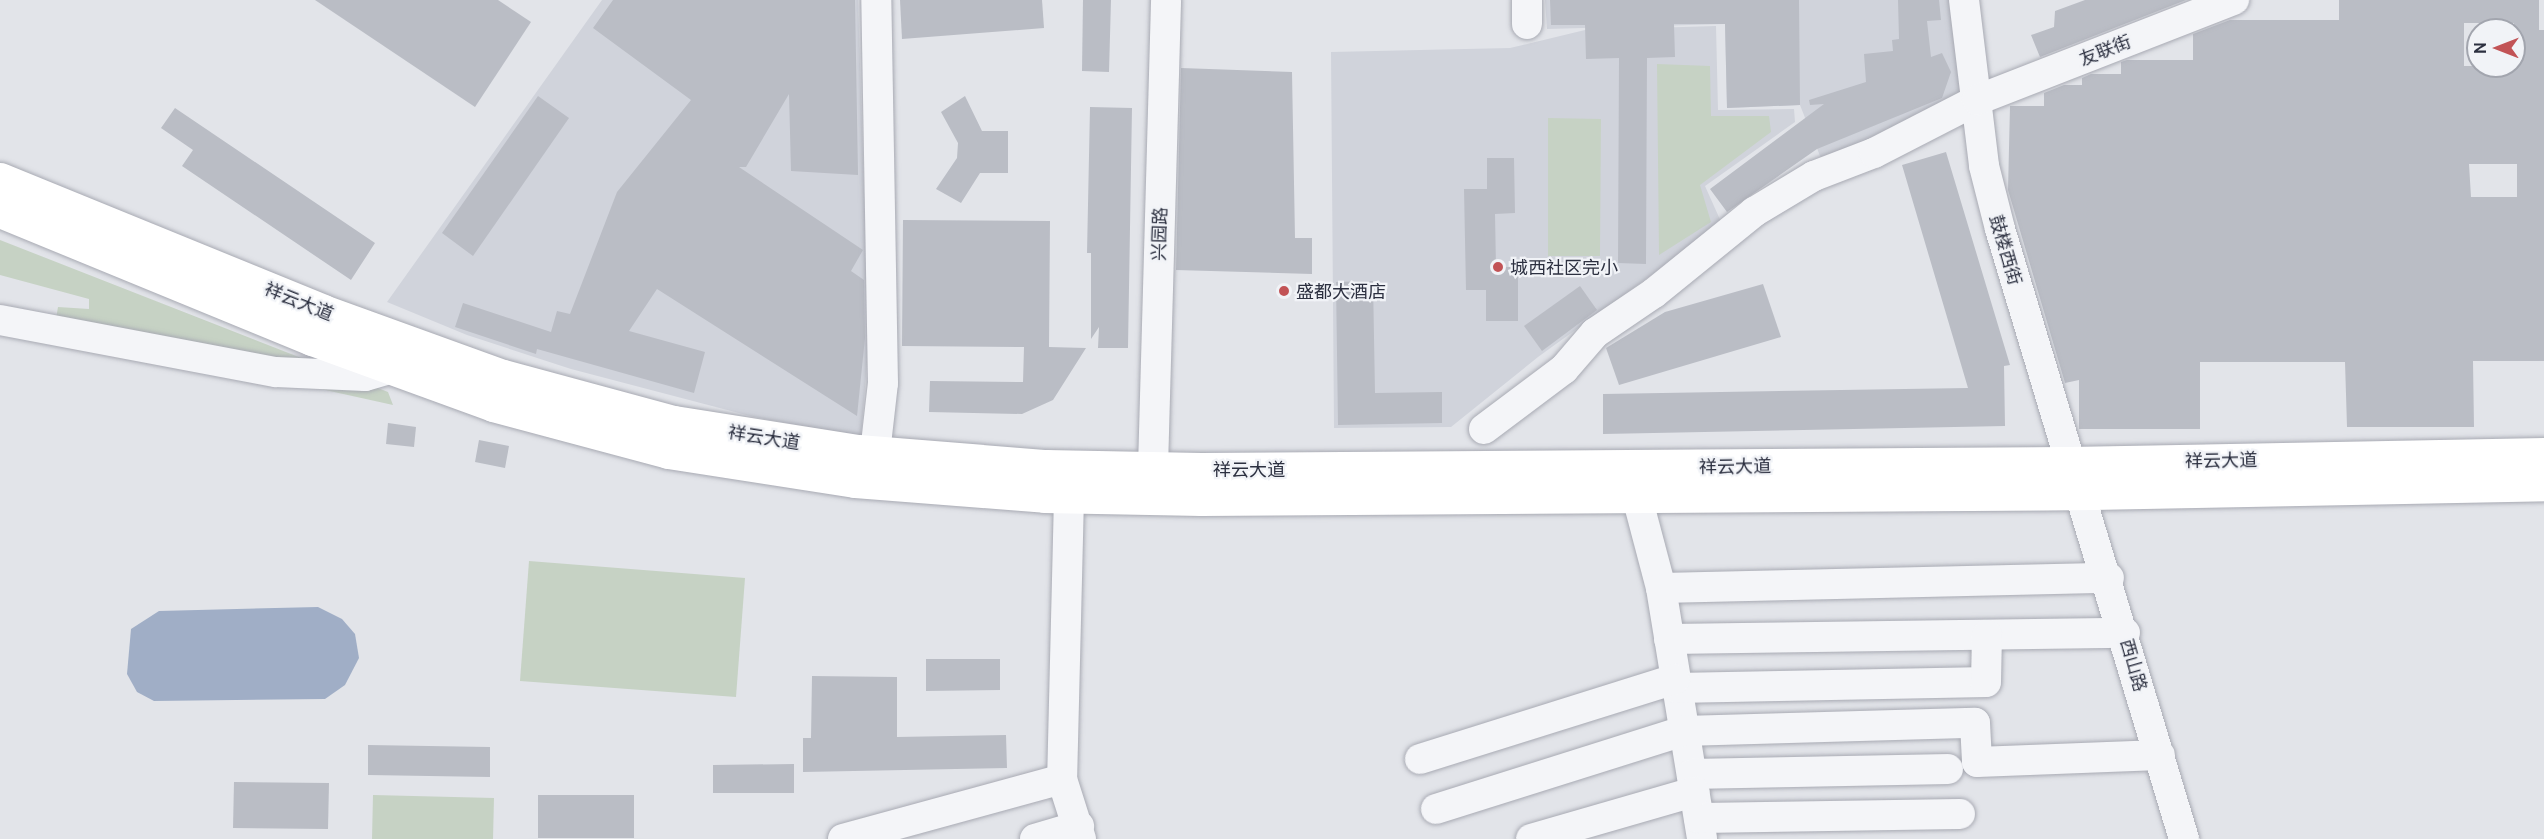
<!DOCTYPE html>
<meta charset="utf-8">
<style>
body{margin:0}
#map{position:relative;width:2544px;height:839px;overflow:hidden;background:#e2e4e9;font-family:Ubuntu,"Noto Sans SC",sans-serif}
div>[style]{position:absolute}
.built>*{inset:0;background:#d0d3db}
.green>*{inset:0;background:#c6d2c4}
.water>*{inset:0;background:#a0aec6}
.building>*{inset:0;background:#babdc5}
.roads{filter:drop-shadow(0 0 2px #a8aab3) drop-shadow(0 0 2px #a8aab3)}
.minor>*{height:30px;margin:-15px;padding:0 15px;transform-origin:15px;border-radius:15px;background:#f4f5f8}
.highway>*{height:33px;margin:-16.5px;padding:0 16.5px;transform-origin:16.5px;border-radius:16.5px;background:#fff}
.dots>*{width:16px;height:16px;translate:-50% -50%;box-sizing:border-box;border:3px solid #f1f3f7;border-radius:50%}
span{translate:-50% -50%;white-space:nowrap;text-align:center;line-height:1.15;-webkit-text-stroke:4.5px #f1f3f7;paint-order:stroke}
.street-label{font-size:18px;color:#2c3040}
.poi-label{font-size:18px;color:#2c3040}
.left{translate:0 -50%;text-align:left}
.north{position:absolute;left:2466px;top:18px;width:60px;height:60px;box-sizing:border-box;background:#f1f3f7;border:2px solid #a2a5ae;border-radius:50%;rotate:270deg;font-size:16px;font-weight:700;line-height:24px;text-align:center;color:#2c3040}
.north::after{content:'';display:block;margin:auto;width:21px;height:27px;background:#c25356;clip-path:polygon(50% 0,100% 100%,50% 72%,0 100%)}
</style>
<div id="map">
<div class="built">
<div style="clip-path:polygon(602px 0,858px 0,864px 192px,875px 262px,861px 437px,754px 417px,571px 369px,467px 335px,387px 302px)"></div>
<div style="clip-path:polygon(1545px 0,1951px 0,1962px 101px,1822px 161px,1800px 105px,1727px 108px,1725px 24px,1547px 29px)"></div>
<div style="clip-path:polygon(1716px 26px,1718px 110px,1794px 109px,1795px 122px,1705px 186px,1722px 224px,1538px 357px,1451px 427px,1334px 428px,1331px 52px,1510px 48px,1585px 30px)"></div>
</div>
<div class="green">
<div style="clip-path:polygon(1657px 64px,1710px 66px,1711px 116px,1769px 116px,1771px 132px,1700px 185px,1711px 222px,1659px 255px)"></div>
<div style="clip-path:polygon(1548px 118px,1601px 119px,1600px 256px,1548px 256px)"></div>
<div style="clip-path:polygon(0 240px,388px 392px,393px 405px,54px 330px,58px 307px,89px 309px,89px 299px,0 275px)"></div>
<div style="clip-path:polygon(529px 561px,745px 578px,736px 697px,520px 681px)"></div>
<div style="clip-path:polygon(373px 795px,494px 798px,493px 839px,372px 839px)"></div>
</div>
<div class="water">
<div style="clip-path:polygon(318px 607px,342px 619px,355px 634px,359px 658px,345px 685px,325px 699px,154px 701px,137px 692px,127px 674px,131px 629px,159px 611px)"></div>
</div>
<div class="building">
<div style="clip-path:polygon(315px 0,498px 0,531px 22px,475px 107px)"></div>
<div style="clip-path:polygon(613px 0,855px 0,858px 175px,791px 171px,789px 94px,746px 167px,739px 167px,863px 250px,851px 271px,864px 280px,865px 338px,857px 416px,657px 289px,629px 331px,705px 352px,694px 393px,537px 349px,536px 354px,455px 327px,463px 303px,551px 332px,557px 311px,570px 314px,617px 192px,691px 100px,593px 28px)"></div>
<div style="clip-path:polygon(900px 0,1042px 0,1044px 28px,902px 39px)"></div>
<div style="clip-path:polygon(1083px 0,1111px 0,1109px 72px,1082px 71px)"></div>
<div style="clip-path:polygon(1550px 0,1799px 0,1800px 105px,1727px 108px,1725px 24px,1674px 24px,1675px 57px,1647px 58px,1646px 264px,1618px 263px,1619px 58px,1586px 59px,1585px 25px,1551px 25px)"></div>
<div style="clip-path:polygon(1898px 0,1939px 0,1941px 20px,1927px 21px,1931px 57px,1942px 53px,1951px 72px,1942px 98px,1817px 149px,1727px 212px,1710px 189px,1824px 104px,1810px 105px,1809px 100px,1866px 82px,1864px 54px,1893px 51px,1892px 40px,1899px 39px)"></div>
<div style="clip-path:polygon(2085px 0,2186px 0,2040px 57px,2031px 35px,2054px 27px,2055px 11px)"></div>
<div style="clip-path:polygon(evenodd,2339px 0,2539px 0,2539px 30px,2544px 30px,2544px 361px,2473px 361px,2474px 427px,2347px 427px,2345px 362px,2200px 362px,2200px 429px,2079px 429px,2079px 380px,2065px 383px,2008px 190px,2010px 106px,2044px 106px,2044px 93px,2064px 85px,2082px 85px,2082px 78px,2091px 74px,2121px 74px,2121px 62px,2127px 60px,2193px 60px,2193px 34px,2230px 20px,2339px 20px,2339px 0,2464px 23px,2514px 23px,2514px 66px,2464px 66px,2464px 23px,2339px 0,2469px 164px,2517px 164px,2517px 197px,2471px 197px,2469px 164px)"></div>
<div style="clip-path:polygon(1181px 68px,1292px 72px,1295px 238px,1312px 238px,1312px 274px,1176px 270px)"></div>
<div style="clip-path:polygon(538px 96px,569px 118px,473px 256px,442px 233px)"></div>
<div style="clip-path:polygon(965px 96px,982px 131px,1008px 131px,1008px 173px,980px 173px,961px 203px,936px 189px,957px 158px,958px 143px,941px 112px)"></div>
<div style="clip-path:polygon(1090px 107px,1132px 108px,1128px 348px,1098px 348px,1099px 327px,1091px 339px,1091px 253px,1087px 253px)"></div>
<div style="clip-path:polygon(175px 108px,375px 243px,351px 280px,182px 166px,193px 150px,161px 128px)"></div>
<div style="clip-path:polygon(1946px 152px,2010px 365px,2004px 366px,2005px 426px,1603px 434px,1603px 394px,1968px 388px,1902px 165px)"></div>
<div style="clip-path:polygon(1487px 158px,1514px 158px,1515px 213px,1495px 214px,1496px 267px,1518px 267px,1518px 321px,1486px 321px,1486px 290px,1466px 290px,1464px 189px,1487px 189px)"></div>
<div style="clip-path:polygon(903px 220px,1050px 221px,1049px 347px,1086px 348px,1053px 400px,1022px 414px,929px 412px,930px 381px,1023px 382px,1024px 347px,902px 346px)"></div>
<div style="clip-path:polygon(1373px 281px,1375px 393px,1442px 392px,1442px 423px,1338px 425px,1336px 282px)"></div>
<div style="clip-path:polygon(1763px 284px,1781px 337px,1619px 385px,1606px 348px,1665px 312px)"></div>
<div style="clip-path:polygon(1580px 286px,1597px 310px,1542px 351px,1524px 326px)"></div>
<div style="clip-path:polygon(388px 423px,416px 427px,414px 447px,386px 444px)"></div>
<div style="clip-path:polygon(479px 440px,509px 446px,505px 468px,475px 462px)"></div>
<div style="clip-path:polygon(926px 659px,1000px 659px,1000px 690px,926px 691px)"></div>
<div style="clip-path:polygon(812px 676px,897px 677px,897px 737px,1006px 735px,1007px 768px,803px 772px,803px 738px,811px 738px)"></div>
<div style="clip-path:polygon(368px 745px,490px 747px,490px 777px,368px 775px)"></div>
<div style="clip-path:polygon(794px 764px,794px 793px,713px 793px,713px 765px)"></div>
<div style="clip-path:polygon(234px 782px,329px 783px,328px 829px,233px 828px)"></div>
<div style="clip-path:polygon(538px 795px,634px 795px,634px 838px,538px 838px)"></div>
</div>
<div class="roads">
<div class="minor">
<div style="left:1964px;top:0;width:167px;rotate:83.1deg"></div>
<div style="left:1984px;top:166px;width:65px;rotate:75.7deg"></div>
<div style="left:2000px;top:229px;width:637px;rotate:73.21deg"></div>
<div style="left:1527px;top:24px;width:24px;rotate:-90deg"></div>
<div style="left:0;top:320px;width:281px;rotate:10.7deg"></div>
<div style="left:276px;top:372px;width:89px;rotate:2.6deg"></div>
<div style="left:365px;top:376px;width:26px;rotate:-16deg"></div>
<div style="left:1484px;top:429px;width:100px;rotate:-36.9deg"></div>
<div style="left:1564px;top:369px;width:48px;rotate:-49.3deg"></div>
<div style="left:1595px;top:333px;width:71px;rotate:-34.1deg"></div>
<div style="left:1654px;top:293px;width:129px;rotate:-39deg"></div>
<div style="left:1754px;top:212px;width:70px;rotate:-31deg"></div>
<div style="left:1814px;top:176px;width:64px;rotate:-21deg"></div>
<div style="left:1874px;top:153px;width:116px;rotate:-27.2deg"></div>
<div style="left:1977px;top:100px;width:276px;rotate:-21.3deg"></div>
<div style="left:875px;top:453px;width:70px;rotate:-83.5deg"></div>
<div style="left:883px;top:383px;width:383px;rotate:-91deg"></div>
<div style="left:1153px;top:468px;width:468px;rotate:-88.4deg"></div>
<div style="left:1069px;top:497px;width:282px;rotate:91.4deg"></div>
<div style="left:1062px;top:779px;width:63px;rotate:72.4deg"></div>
<div style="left:1637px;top:497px;width:94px;rotate:75.2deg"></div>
<div style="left:1661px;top:588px;width:254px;rotate:80.7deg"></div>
<div style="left:1661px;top:588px;width:448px;rotate:-1.3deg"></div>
<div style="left:1669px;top:639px;width:456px;rotate:-0.8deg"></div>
<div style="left:1677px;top:688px;width:309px;rotate:-1.1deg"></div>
<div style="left:1986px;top:682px;width:47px;rotate:-88.8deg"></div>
<div style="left:1420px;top:759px;width:267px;rotate:-17.4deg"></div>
<div style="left:1692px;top:774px;width:256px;rotate:-1.1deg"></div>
<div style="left:1436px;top:809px;width:259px;rotate:-17.5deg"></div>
<div style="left:1683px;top:731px;width:292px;rotate:-1.6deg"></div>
<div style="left:1975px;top:723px;width:39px;rotate:87deg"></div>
<div style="left:1977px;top:762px;width:183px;rotate:-2.2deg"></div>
<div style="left:1699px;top:818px;width:261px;rotate:-0.9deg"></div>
<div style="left:843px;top:839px;width:227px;rotate:-15.3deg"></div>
<div style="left:1035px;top:839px;width:46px;rotate:-16.5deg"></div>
<div style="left:1531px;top:839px;width:170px;rotate:-16.1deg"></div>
</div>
<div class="highway">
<div style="left:0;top:179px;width:349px;rotate:22.2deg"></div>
<div style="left:323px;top:311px;width:191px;rotate:19.9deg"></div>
<div style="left:503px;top:376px;width:177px;rotate:15.1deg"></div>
<div style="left:674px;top:422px;width:186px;rotate:9deg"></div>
<div style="left:858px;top:451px;width:189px;rotate:4.6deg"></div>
<div style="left:1046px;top:466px;width:155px;rotate:1.1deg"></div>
<div style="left:1201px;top:469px;width:868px;rotate:-0.4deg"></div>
<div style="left:2069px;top:463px;width:475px;rotate:-1.1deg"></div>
<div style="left:0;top:211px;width:337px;rotate:22.3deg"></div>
<div style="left:312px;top:339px;width:193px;rotate:20deg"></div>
<div style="left:493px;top:405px;width:181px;rotate:15deg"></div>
<div style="left:668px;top:452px;width:189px;rotate:8.8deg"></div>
<div style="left:855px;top:481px;width:190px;rotate:4.5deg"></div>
<div style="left:1044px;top:496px;width:157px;rotate:1.1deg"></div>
<div style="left:1201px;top:499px;width:894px;rotate:-0.38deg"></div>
<div style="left:2095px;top:493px;width:449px;rotate:-1.1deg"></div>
</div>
</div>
<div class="dots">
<div style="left:1498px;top:267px;background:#c25356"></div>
<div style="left:1284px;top:291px;background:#c25356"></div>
</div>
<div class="street-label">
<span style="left:2105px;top:50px;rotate:-21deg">友联街</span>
<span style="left:1159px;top:234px;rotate:-88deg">兴园路</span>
<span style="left:2006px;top:250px;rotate:74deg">鼓楼西街</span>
<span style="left:299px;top:301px;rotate:22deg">祥云大道</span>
<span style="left:764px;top:437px;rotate:9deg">祥云大道</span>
<span style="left:2221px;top:460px;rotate:-1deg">祥云大道</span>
<span style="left:1735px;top:466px;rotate:-1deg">祥云大道</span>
<span style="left:1249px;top:469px">祥云大道</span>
<span style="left:2134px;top:665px;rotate:74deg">西山路</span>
</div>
<div class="poi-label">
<span class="left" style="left:1510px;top:267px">城西社区完小</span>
<span class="left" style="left:1296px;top:291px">盛都大酒店</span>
</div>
<div class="north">N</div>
</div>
